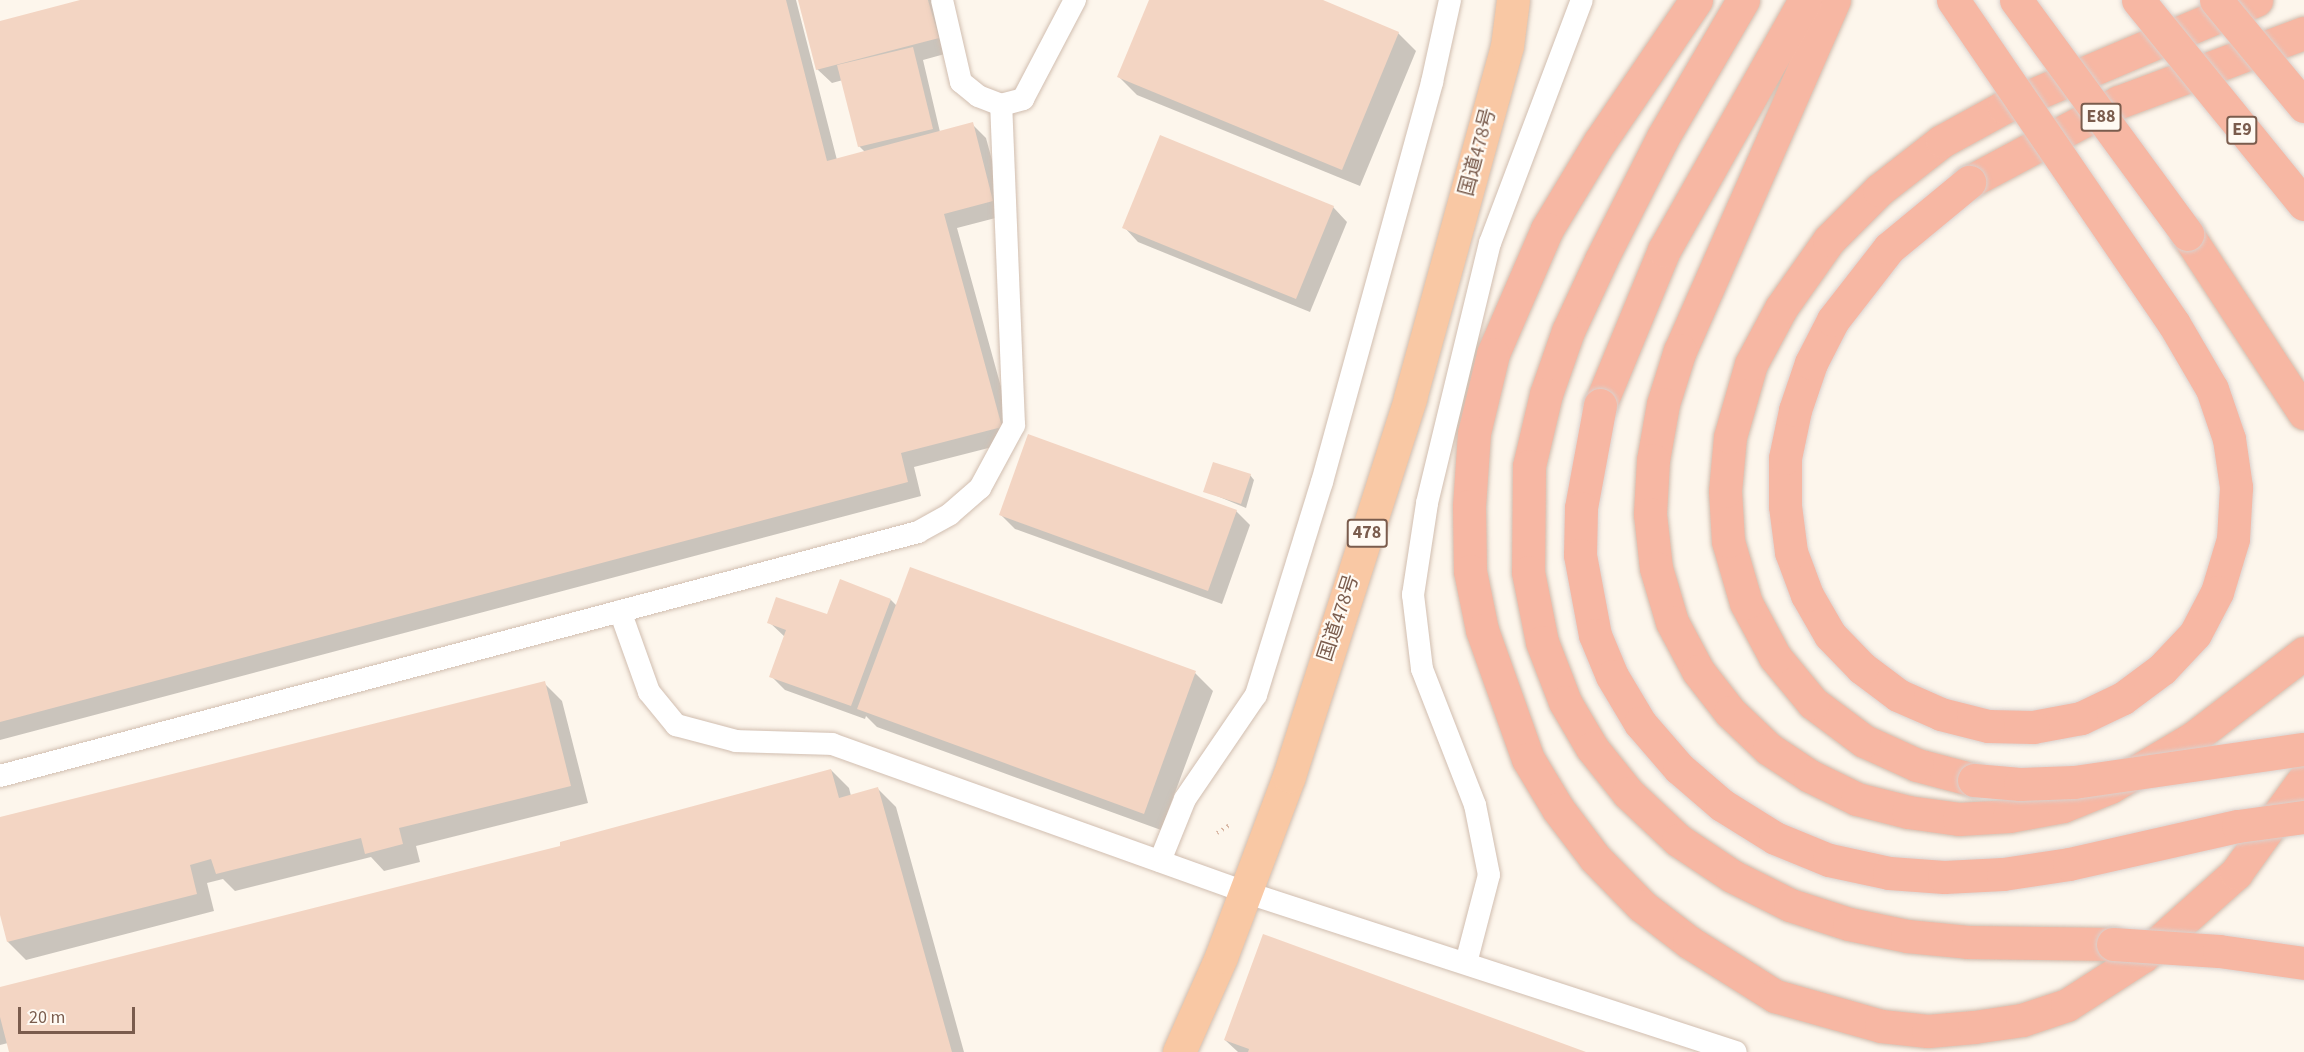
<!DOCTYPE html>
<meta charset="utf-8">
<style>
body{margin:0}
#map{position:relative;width:2304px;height:1052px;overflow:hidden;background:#fdf6ec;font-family:"Source Sans 3","Noto Sans JP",sans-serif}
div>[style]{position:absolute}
.shadow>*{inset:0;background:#0003}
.building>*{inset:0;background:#f3d5c3}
.path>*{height:4px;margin-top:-2px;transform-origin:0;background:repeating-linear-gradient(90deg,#d9b8a5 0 1.5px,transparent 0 6px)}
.roads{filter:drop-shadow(0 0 2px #d1beb0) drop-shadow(0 0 2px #d1beb0)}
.service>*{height:22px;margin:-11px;padding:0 11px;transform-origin:11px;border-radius:11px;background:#fff}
.trunk>*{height:33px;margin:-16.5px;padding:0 16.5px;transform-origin:16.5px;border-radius:16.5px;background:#f9c8a4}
.motorway>*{height:33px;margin:-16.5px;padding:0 16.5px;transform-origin:16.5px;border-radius:16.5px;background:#f7b7a3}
.bridges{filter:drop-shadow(0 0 2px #dad1cd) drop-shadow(0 0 2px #dad1cd)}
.motorway-bridge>*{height:33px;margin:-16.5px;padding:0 16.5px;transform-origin:16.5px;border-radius:16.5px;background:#f7b7a3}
span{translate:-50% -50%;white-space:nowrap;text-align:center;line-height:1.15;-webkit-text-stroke:4.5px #fffaf3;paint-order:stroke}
.shield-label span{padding:2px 4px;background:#fffaf3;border:2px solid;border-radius:4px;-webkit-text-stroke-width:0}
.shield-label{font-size:18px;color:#7a5c4d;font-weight:700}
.street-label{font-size:20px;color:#7a5c4d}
.scale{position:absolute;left:18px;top:1007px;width:117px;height:27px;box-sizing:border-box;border:3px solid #7a5c4d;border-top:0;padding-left:8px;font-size:18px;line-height:21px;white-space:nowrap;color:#7a5c4d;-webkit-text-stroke:4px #fffaf3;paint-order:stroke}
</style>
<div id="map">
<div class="shadow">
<div style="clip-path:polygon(89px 0,796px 0,837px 160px,865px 152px,859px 146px,843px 80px,832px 83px,817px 69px,800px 0,938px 0,952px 52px,923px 60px,940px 132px,972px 124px,986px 138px,1007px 215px,957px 228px,1016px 441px,914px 467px,921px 496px,0 740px,0 23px)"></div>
<div style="clip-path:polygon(1151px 0,1319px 0,1398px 33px,1416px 51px,1360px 186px,1137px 95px,1119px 77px)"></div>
<div style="clip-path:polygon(1333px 207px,1347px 222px,1310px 312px,1138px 242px,1124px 227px)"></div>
<div style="clip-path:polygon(1250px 475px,1254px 480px,1246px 508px,1205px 491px)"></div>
<div style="clip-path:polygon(1236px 511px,1250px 525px,1222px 604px,1015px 529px,1001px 515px)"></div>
<div style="clip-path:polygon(891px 600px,897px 606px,1195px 673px,1213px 691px,1161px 830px,877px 727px,866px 716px,865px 719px,785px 690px,771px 676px,785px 637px,769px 622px,828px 616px)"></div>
<div style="clip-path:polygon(544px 683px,562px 701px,588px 803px,416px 846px,420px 862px,384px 871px,371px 857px,235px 891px,223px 879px,207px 883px,214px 911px,26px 960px,8px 942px,0 910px,0 819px)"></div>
<div style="clip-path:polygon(831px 770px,849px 788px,851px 796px,878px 789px,896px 807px,964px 1052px,11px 1052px,8px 1043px,0 1045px,0 988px,562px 847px)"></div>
<div style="clip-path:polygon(1225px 1040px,1583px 1052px,1238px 1052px)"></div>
</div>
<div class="building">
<div style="clip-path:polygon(80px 0,786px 0,827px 161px,973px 122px,993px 201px,944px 214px,1002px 427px,901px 453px,908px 482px,0 722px,0 21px)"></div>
<div style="clip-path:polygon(798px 0,928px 0,939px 38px,816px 70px)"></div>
<div style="clip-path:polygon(1149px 0,1323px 0,1399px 32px,1342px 170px,1117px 77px)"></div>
<div style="clip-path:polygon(913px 47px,933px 129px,858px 147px,837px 65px)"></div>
<div style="clip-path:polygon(1160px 135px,1334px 206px,1296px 299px,1122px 228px)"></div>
<div style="clip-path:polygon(1028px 434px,1237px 510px,1208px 591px,999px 515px)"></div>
<div style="clip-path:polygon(1213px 462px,1251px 474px,1241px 504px,1203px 492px)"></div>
<div style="clip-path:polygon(910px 567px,1196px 671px,1144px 814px,857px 709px)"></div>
<div style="clip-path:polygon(840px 579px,891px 599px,851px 706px,769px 677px,786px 630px,767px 623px,776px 597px,827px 614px)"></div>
<div style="clip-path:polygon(545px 681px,571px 786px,399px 828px,403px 844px,365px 854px,361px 838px,216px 874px,211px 859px,190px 865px,197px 894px,7px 942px,0 915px,0 817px)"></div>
<div style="clip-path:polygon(831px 769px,839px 798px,878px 787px,952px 1052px,9px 1052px,0 1017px,0 987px,560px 846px,560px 842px)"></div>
<div style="clip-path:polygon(1263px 934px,1586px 1052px,1248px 1052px,1249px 1049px,1224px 1040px)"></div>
</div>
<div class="path">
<div style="left:1217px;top:833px;width:15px;rotate:-32deg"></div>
</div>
<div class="roads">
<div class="service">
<div style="left:942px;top:0;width:84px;rotate:77deg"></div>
<div style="left:961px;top:82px;width:22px;rotate:39deg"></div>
<div style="left:978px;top:96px;width:25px;rotate:21deg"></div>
<div style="left:1001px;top:105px;width:23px;rotate:-15deg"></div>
<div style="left:1023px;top:99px;width:112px;rotate:-62.3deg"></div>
<div style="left:620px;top:611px;width:86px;rotate:70.3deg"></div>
<div style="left:649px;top:692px;width:43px;rotate:50.7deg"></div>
<div style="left:676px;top:725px;width:62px;rotate:14.9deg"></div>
<div style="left:736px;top:741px;width:96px;rotate:1.8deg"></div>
<div style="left:832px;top:744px;width:439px;rotate:19.7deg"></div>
<div style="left:1245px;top:892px;width:516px;rotate:18.05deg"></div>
<div style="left:0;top:776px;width:950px;rotate:-14.88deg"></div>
<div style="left:918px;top:532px;width:37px;rotate:-29deg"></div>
<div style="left:950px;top:514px;width:40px;rotate:-41deg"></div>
<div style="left:980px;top:488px;width:72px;rotate:-61.6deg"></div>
<div style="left:1014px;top:425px;width:320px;rotate:-92.3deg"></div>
<div style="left:1160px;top:861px;width:67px;rotate:-68deg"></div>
<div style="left:1185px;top:799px;width:126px;rotate:-55.7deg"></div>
<div style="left:1256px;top:695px;width:223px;rotate:-72.8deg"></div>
<div style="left:1322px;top:482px;width:415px;rotate:-74.6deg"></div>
<div style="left:1432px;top:82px;width:84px;rotate:-77.6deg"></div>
<div style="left:1466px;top:963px;width:91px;rotate:-75.4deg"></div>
<div style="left:1489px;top:875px;width:71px;rotate:-101.3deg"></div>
<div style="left:1475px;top:805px;width:146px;rotate:-111.3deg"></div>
<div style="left:1422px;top:669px;width:75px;rotate:-96.9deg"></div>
<div style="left:1413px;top:595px;width:93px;rotate:-81.3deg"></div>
<div style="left:1427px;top:503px;width:268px;rotate:-76.4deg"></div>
<div style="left:1490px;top:243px;width:260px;rotate:-69.3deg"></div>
</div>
<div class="trunk">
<div style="left:1179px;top:1052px;width:104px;rotate:-66.1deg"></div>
<div style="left:1221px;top:957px;width:193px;rotate:-69.4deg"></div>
<div style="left:1289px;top:776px;width:397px;rotate:-72.2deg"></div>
<div style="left:1410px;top:398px;width:365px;rotate:-74.6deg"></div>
<div style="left:1507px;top:46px;width:46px;rotate:-82.6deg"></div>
</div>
<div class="motorway">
<div style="left:1696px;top:0;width:171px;rotate:124.2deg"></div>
<div style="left:1600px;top:141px;width:103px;rotate:121.1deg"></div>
<div style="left:1547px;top:229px;width:136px;rotate:113.4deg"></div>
<div style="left:1493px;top:354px;width:81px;rotate:103.5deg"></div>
<div style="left:1474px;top:433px;width:73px;rotate:93.9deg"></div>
<div style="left:1469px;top:506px;width:65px;rotate:89.1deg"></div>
<div style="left:1470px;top:571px;width:60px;rotate:78.5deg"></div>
<div style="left:1482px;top:630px;width:137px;rotate:70.4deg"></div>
<div style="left:1528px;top:759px;width:58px;rotate:59deg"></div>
<div style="left:1558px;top:809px;width:61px;rotate:52.9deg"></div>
<div style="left:1595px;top:858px;width:67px;rotate:45.6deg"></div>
<div style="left:1642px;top:906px;width:59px;rotate:37.5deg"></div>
<div style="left:1689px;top:942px;width:102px;rotate:32.1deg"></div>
<div style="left:1775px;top:996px;width:110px;rotate:15.8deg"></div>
<div style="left:1881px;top:1026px;width:47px;rotate:6.1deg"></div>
<div style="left:1928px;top:1031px;width:46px;rotate:-5deg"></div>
<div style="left:1974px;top:1027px;width:49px;rotate:-8.3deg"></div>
<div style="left:2022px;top:1020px;width:47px;rotate:-18.4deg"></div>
<div style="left:2067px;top:1005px;width:90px;rotate:-32.8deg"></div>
<div style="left:2143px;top:956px;width:125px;rotate:-41.7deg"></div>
<div style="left:2236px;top:873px;width:116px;rotate:-54.1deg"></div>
<div style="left:1743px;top:0;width:159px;rotate:120.3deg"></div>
<div style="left:1663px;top:137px;width:138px;rotate:116.8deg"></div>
<div style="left:1601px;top:260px;width:78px;rotate:114.9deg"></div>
<div style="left:1568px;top:331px;width:67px;rotate:109.2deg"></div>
<div style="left:1546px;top:394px;width:74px;rotate:103.3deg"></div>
<div style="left:1529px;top:466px;width:106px;rotate:90.5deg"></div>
<div style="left:1528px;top:572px;width:71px;rotate:78.7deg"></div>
<div style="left:1542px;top:642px;width:64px;rotate:69deg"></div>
<div style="left:1565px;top:702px;width:53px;rotate:59.6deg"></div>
<div style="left:1592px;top:748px;width:58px;rotate:51.3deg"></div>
<div style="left:1628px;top:793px;width:69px;rotate:43.2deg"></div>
<div style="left:1678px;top:840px;width:65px;rotate:33.7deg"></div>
<div style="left:1732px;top:876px;width:65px;rotate:26.6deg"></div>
<div style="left:1790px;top:905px;width:62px;rotate:17.9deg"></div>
<div style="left:1849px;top:924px;width:59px;rotate:11.7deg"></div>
<div style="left:1907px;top:936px;width:61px;rotate:5.6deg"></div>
<div style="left:1968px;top:942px;width:145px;rotate:0.8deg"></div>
<div style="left:1834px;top:0;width:382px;rotate:113.7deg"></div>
<div style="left:1680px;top:350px;width:57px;rotate:107.5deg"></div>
<div style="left:1663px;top:404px;width:57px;rotate:100.1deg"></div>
<div style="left:1653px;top:460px;width:54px;rotate:93.2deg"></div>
<div style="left:1650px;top:514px;width:54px;rotate:83.7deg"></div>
<div style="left:1656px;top:568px;width:56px;rotate:73.5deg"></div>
<div style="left:1672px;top:622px;width:55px;rotate:62deg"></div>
<div style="left:1698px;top:671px;width:52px;rotate:52deg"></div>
<div style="left:1730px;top:712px;width:54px;rotate:43.5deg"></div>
<div style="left:1769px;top:749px;width:49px;rotate:33.4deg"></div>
<div style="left:1810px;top:776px;width:52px;rotate:26.1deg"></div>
<div style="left:1857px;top:799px;width:53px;rotate:14.3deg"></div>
<div style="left:1908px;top:812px;width:51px;rotate:7.8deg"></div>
<div style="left:1959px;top:819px;width:50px;rotate:-3.4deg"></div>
<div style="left:2009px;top:816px;width:55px;rotate:-10.5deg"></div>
<div style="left:2063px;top:806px;width:51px;rotate:-22deg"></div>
<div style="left:2110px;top:787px;width:96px;rotate:-30.6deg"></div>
<div style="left:2193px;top:738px;width:140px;rotate:-37.4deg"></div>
<div style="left:1969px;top:182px;width:170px;rotate:-28.1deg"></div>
<div style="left:2119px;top:102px;width:197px;rotate:-20.5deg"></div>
<div style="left:2187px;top:234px;width:214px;rotate:56.8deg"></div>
<div style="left:1600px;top:405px;width:168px;rotate:-67.6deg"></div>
<div style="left:1664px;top:250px;width:287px;rotate:-60.6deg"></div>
<div style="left:1974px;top:780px;width:59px;rotate:-165.3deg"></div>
<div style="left:1917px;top:765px;width:58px;rotate:-155.6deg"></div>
<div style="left:1864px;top:741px;width:64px;rotate:-143.3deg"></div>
<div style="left:1813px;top:703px;width:60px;rotate:-129.6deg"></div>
<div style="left:1775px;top:657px;width:61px;rotate:-118.2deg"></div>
<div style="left:1746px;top:603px;width:65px;rotate:-106.2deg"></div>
<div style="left:1728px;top:541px;width:50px;rotate:-93.4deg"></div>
<div style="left:1725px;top:491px;width:54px;rotate:-84.7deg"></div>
<div style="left:1730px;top:437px;width:76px;rotate:-74deg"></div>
<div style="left:1751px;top:364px;width:64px;rotate:-61.8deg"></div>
<div style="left:1781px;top:308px;width:83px;rotate:-54.8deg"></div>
<div style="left:1829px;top:240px;width:71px;rotate:-45deg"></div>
<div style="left:1879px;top:190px;width:80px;rotate:-37.9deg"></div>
<div style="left:1942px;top:141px;width:71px;rotate:-28.7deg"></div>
<div style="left:2004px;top:107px;width:274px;rotate:-23deg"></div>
</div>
</div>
<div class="bridges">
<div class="motorway-bridge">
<div style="left:1953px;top:0;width:392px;rotate:55.7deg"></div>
<div style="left:2174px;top:324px;width:75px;rotate:59.7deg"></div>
<div style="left:2212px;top:389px;width:53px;rotate:71.2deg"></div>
<div style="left:2229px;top:439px;width:49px;rotate:81.7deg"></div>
<div style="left:2236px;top:487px;width:52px;rotate:93.3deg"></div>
<div style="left:2233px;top:539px;width:55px;rotate:106.8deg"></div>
<div style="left:2217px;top:592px;width:47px;rotate:117.6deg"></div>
<div style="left:2195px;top:634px;width:48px;rotate:133.3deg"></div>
<div style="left:2162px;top:669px;width:49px;rotate:143.4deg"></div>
<div style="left:2123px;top:698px;width:47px;rotate:154.5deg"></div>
<div style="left:2081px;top:718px;width:49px;rotate:169.4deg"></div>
<div style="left:2033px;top:727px;width:45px;rotate:-178.7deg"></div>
<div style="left:1988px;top:726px;width:49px;rotate:-165.7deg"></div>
<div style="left:1941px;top:714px;width:47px;rotate:-156.2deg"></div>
<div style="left:1898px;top:695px;width:45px;rotate:-143.1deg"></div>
<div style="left:1862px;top:668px;width:46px;rotate:-134.1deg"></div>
<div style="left:1830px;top:635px;width:46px;rotate:-119.9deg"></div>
<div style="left:1807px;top:595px;width:46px;rotate:-110.4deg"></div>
<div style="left:1791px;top:552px;width:46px;rotate:-97.4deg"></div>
<div style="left:1785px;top:506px;width:48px;rotate:-90deg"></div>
<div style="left:1785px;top:458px;width:49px;rotate:-78.2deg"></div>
<div style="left:1795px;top:410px;width:50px;rotate:-71.2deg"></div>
<div style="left:1811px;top:363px;width:48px;rotate:-62.9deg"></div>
<div style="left:1833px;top:320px;width:91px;rotate:-52.1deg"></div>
<div style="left:1889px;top:248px;width:104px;rotate:-39.5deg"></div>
<div style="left:2016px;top:0;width:290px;rotate:53.8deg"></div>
<div style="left:2138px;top:0;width:263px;rotate:50.9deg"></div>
<div style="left:2216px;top:0;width:138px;rotate:50.3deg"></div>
<div style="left:1600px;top:405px;width:105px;rotate:100.5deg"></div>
<div style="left:1581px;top:508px;width:47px;rotate:91.2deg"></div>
<div style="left:1580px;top:555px;width:81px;rotate:79.4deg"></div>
<div style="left:1595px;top:635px;width:44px;rotate:67.5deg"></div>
<div style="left:1612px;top:676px;width:55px;rotate:59.2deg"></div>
<div style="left:1640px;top:723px;width:60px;rotate:49.1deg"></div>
<div style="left:1679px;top:768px;width:57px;rotate:40.7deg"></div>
<div style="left:1722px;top:805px;width:62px;rotate:31.9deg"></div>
<div style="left:1775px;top:838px;width:58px;rotate:22.2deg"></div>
<div style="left:1829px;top:860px;width:61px;rotate:12.2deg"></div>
<div style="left:1889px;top:873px;width:55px;rotate:4.2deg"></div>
<div style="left:1944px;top:877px;width:59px;rotate:-2.9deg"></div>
<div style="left:2003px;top:874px;width:67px;rotate:-8.6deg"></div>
<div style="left:2069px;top:864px;width:173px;rotate:-12.7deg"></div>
<div style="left:2238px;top:826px;width:67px;rotate:-7.8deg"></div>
<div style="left:1974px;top:780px;width:46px;rotate:5deg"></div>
<div style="left:2020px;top:784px;width:54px;rotate:-2.1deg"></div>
<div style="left:2074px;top:782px;width:232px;rotate:-8.2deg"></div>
<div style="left:2113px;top:944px;width:106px;rotate:3.8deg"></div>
<div style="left:2219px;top:951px;width:86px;rotate:8deg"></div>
</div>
</div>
<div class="shield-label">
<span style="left:2101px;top:117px">E88</span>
<span style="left:2242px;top:130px">E9</span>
<span style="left:1367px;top:533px">478</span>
</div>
<div class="street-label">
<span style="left:1478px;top:152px;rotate:-75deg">国道478号</span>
<span style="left:1339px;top:618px;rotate:-72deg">国道478号</span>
</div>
<div class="scale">20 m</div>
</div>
